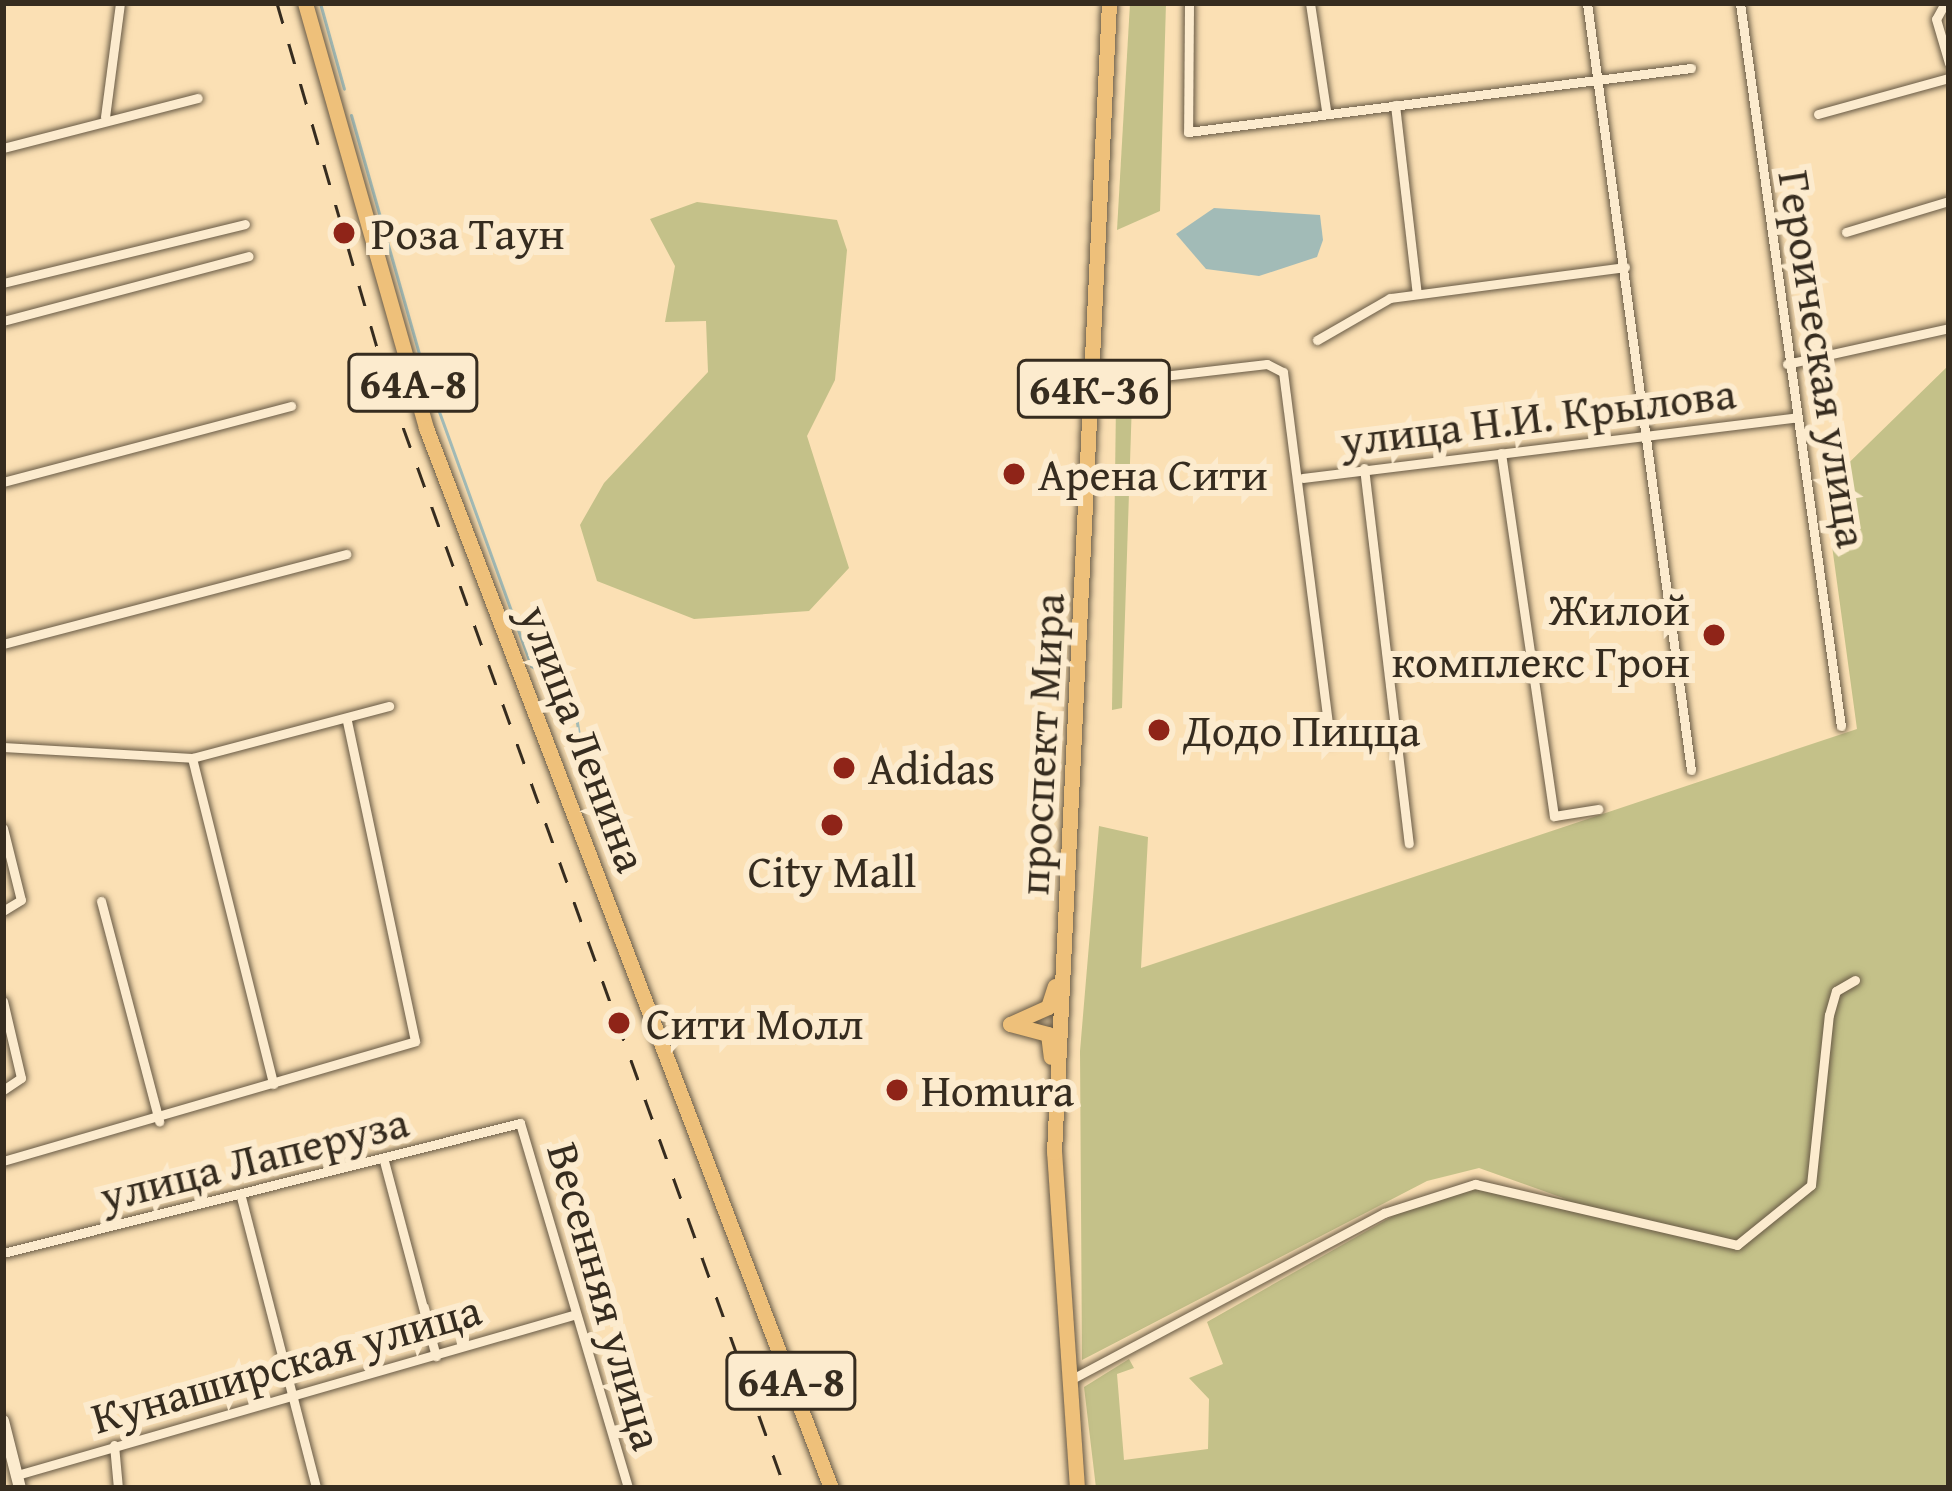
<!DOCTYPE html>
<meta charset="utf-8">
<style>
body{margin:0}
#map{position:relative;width:1952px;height:1491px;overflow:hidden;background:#fbe0b4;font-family:"Gentium Book Plus",serif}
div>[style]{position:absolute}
.green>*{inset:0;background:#c4c189}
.water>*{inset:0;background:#a2bbb7}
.stream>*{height:3px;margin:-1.5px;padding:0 1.5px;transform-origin:1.5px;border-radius:1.5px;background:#a2bbb7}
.roads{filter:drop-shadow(0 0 3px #675944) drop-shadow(0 0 3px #675944)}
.minor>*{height:9px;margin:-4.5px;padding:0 4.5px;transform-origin:4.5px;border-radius:4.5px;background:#fcebce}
.tertiary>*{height:12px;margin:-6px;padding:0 6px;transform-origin:6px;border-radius:6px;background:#fcebce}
.primary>*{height:15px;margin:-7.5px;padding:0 7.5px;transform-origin:7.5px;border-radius:7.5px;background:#eec07a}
.rail>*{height:3px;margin-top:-1.5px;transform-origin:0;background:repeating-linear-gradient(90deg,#362c1f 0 21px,transparent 0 42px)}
.dots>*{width:33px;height:33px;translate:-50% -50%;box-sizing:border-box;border:6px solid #fcebce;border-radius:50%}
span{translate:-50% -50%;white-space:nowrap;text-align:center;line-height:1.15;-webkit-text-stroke:12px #fcebce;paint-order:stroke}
.shield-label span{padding:3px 9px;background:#fcebce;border:3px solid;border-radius:9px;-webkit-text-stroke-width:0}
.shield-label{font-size:42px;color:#362c1f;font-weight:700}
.poi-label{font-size:45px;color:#362c1f}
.left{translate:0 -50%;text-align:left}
.right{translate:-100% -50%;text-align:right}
.street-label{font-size:45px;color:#362c1f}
.frame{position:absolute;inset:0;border:6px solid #362c1f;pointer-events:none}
</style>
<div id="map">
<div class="green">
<div style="clip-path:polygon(1130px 3px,1166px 3px,1160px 211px,1117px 230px)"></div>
<div style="clip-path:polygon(697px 202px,837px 220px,847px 250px,835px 380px,807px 436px,849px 568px,809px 611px,694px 619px,597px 581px,580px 525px,604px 483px,708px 372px,706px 321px,665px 322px,675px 266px,650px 219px)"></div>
<div style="clip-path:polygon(1949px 365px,1949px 1488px,1096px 1488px,1084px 1387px,1129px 1359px,1134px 1368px,1117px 1374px,1124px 1460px,1208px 1449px,1209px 1399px,1189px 1378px,1223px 1364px,1207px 1322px,1414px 1204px,1474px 1185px,1566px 1199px,1479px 1168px,1427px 1181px,1082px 1360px,1080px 1051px,1099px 826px,1148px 837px,1141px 968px,1857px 729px,1824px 487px)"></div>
<div style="clip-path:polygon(1132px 401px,1122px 708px,1112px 710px,1116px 402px)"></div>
</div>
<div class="water">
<div style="clip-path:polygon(1214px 208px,1320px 215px,1323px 240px,1317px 257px,1259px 276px,1206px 269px,1176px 234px)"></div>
</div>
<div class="stream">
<div style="left:320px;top:3px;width:89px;rotate:74.4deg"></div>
<div style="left:351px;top:115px;width:269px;rotate:74.1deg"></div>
<div style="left:433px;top:395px;width:288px;rotate:70.1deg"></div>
<div style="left:531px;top:666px;width:43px;rotate:28.9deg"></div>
<div style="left:575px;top:710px;width:25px;rotate:81deg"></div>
</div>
<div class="roads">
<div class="minor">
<div style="left:1189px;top:3px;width:129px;rotate:90.4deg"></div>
<div style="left:1188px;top:132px;width:507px;rotate:-7.25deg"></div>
<div style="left:1310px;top:3px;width:108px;rotate:81.5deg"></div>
<div style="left:1587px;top:3px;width:774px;rotate:82.28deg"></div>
<div style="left:1740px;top:3px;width:730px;rotate:82.05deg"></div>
<div style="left:1945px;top:3px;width:18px;rotate:119deg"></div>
<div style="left:1936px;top:19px;width:46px;rotate:73.5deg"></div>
<div style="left:1395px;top:105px;width:190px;rotate:83.4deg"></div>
<div style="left:1818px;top:114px;width:136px;rotate:-15.4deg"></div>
<div style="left:105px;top:117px;width:115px;rotate:-82.5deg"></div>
<div style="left:3px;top:148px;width:201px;rotate:-14.4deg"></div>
<div style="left:1846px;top:232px;width:108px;rotate:-16.8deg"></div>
<div style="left:3px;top:283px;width:249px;rotate:-13.7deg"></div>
<div style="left:3px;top:321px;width:254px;rotate:-14.8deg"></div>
<div style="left:1317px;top:340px;width:84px;rotate:-29.9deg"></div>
<div style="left:1390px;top:298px;width:237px;rotate:-7.5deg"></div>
<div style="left:1787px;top:364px;width:166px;rotate:-12.5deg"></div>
<div style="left:1094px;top:384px;width:174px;rotate:-6.6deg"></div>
<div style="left:1267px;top:364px;width:18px;rotate:27deg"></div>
<div style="left:1283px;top:372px;width:371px;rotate:82.7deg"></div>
<div style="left:1501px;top:453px;width:367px;rotate:81.7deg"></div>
<div style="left:1554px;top:816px;width:45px;rotate:-9deg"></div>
<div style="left:1364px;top:468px;width:378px;rotate:83.2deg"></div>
<div style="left:1303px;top:478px;width:496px;rotate:-7deg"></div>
<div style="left:3px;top:482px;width:298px;rotate:-14.8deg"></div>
<div style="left:3px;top:644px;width:355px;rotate:-14.7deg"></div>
<div style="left:3px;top:747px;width:189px;rotate:3.3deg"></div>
<div style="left:192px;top:758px;width:204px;rotate:-14.8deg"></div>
<div style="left:192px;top:758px;width:336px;rotate:76deg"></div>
<div style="left:3px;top:828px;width:74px;rotate:76deg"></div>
<div style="left:21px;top:900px;width:21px;rotate:149deg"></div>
<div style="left:101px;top:901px;width:228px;rotate:75.2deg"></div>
<div style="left:3px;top:1001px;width:79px;rotate:76.8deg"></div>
<div style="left:21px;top:1078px;width:22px;rotate:146deg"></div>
<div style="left:3px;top:1161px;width:429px;rotate:-16.2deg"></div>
<div style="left:415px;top:1041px;width:328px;rotate:-102deg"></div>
<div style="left:384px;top:1161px;width:202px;rotate:75.1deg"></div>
<div style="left:241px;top:1197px;width:301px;rotate:75.5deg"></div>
<div style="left:3px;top:1253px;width:533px;rotate:-14.11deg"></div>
<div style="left:520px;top:1123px;width:381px;rotate:73.5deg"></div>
<div style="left:1070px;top:1380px;width:356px;rotate:-28deg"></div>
<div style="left:1384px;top:1213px;width:96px;rotate:-17.7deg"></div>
<div style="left:1475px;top:1184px;width:269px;rotate:13.1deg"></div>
<div style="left:1737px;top:1245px;width:95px;rotate:-39deg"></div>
<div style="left:1811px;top:1185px;width:171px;rotate:-84deg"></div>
<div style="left:1829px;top:1015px;width:25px;rotate:-74deg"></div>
<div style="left:1836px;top:991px;width:22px;rotate:-30deg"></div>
<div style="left:114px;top:1445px;width:43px;rotate:84.7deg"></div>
<div style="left:17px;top:1475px;width:579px;rotate:-16.05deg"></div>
</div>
<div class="tertiary">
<div style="left:3px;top:1421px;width:69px;rotate:75.8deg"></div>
</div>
<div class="primary">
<div style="left:305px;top:3px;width:442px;rotate:74.1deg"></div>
<div style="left:426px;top:428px;width:1135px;rotate:69.09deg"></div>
<div style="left:1010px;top:1024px;width:42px;rotate:-24.1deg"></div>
<div style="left:1048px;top:1007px;width:22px;rotate:-72deg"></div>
<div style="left:1010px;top:1024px;width:39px;rotate:15deg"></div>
<div style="left:1048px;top:1034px;width:23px;rotate:83deg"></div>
<div style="left:1077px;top:1488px;width:337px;rotate:-93.9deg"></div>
<div style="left:1054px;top:1152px;width:1150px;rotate:-87.26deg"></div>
</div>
</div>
<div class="rail">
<div style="left:277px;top:3px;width:401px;rotate:73.8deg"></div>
<div style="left:389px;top:388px;width:1169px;rotate:70.2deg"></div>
</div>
<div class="dots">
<div style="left:344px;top:233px;background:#8f2418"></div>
<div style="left:1014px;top:474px;background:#8f2418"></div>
<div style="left:1714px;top:635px;background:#8f2418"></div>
<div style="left:1159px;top:730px;background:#8f2418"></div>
<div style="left:844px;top:768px;background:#8f2418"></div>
<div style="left:832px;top:825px;background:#8f2418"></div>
<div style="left:619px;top:1023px;background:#8f2418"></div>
<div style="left:897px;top:1090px;background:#8f2418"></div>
</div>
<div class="shield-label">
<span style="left:413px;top:383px">64А-8</span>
<span style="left:1094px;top:389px">64К-36</span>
<span style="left:791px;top:1381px">64А-8</span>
</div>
<div class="poi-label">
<span class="left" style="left:371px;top:233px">Роза Таун</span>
<span class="left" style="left:1038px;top:474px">Арена Сити</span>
<span class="right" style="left:1690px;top:635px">Жилой<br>комплекс Грон</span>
<span class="left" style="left:1183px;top:730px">Додо Пицца</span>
<span class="left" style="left:868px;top:768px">Adidas</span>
<span style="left:832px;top:871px">City Mall</span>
<span class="left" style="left:646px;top:1023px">Сити Молл</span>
<span class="left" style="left:921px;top:1090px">Homura</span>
</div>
<div class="street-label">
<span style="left:1824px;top:359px;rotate:81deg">Героическая улица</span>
<span style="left:1538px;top:416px;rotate:-7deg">улица Н.И. Крылова</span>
<span style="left:584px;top:738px;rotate:69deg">улица Ленина</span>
<span style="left:1040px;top:744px;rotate:-87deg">проспект Мира</span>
<span style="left:254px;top:1158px;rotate:-14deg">улица Лаперуза</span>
<span style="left:606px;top:1296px;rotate:74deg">Весенняя улица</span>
<span style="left:286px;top:1363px;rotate:-16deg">Кунаширская улица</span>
</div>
<div class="frame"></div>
</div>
